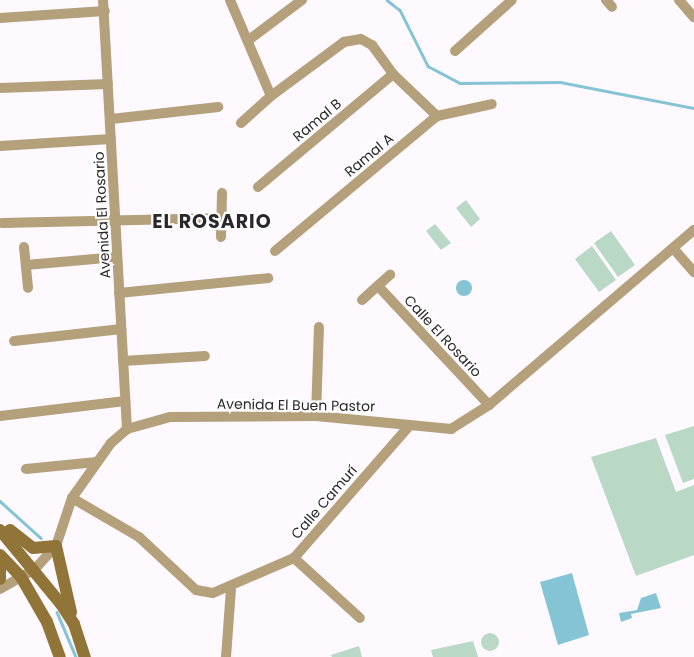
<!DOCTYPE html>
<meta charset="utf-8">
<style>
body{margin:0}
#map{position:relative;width:694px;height:657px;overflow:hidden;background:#fdf9ff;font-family:Poppins,sans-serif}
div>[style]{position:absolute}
.green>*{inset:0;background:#bad8c6}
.round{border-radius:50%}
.water>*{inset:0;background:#85c4d4}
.stream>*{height:2.5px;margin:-1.25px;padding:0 1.25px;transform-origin:1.25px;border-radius:1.25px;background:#85c4d4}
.street>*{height:10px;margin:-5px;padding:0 5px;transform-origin:5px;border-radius:5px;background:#b4a07a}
.secondary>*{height:12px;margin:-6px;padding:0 6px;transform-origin:6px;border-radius:6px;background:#917437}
span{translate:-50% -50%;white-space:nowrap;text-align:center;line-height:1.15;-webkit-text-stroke:4.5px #fff;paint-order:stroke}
.street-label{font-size:14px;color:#29272a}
.district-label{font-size:19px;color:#29272a;font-weight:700;letter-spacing:1px}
</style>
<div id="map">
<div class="green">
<div style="clip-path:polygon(466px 200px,480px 219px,471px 227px,456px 208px)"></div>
<div style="clip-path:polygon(435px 224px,451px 243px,441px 250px,426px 231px)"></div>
<div style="clip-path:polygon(611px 231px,635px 265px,618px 277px,594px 243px)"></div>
<div style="clip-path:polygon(592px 246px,616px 280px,599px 292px,575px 259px)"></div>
<div style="clip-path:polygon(694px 426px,694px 479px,683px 483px,665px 435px)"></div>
<div style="clip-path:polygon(656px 438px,676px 492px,694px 485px,694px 555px,636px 576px,591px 457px)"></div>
<div class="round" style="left:481px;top:633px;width:18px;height:18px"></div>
<div style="clip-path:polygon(473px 641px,478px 657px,433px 657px,431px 650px)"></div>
<div style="clip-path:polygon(359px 646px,362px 657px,332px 657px,331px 655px)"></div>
</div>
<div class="water">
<div class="round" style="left:456px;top:280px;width:16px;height:16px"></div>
<div style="clip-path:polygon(572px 573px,589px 635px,558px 645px,540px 582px)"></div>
<div style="clip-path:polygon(656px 593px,661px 608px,631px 614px,632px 618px,621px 622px,619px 613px,637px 610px,641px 598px)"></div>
</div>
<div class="stream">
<div style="left:387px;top:0;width:16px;rotate:38deg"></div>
<div style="left:400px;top:10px;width:63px;rotate:63.4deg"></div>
<div style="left:428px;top:66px;width:36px;rotate:28deg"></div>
<div style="left:460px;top:83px;width:100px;rotate:-0.6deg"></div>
<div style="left:560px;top:82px;width:136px;rotate:11deg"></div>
<div style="left:0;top:501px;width:55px;rotate:42.1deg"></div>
<div style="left:57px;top:612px;width:49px;rotate:67.1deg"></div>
</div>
<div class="street">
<div style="left:103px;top:0;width:430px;rotate:86.8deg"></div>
<div style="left:230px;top:0;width:104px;rotate:66.9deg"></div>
<div style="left:271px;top:96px;width:91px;rotate:-36.5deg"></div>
<div style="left:344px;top:42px;width:17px;rotate:-10deg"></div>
<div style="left:361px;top:39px;width:13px;rotate:29deg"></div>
<div style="left:372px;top:45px;width:36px;rotate:54deg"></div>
<div style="left:393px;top:74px;width:61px;rotate:43.7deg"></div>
<div style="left:606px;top:0;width:9px;rotate:49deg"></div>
<div style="left:679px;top:0;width:23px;rotate:49deg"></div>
<div style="left:0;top:18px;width:105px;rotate:-3.8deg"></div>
<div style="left:250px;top:39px;width:65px;rotate:-36.9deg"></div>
<div style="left:455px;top:51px;width:76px;rotate:-41.8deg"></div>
<div style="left:0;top:88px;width:108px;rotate:-2.1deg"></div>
<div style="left:111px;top:119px;width:108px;rotate:-6.4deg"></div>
<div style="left:241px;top:123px;width:40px;rotate:-42deg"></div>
<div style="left:0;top:146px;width:111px;rotate:-3.6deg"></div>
<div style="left:258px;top:187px;width:176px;rotate:-39.9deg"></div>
<div style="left:2px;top:223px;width:223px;rotate:-1.3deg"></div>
<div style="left:221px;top:237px;width:44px;rotate:-88.7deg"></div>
<div style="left:24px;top:247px;width:41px;rotate:84.4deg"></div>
<div style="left:673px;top:248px;width:32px;rotate:49deg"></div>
<div style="left:275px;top:251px;width:211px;rotate:-39.8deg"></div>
<div style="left:437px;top:116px;width:56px;rotate:-12.3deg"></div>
<div style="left:26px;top:265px;width:91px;rotate:-5deg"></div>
<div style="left:378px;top:286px;width:163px;rotate:47deg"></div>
<div style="left:119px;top:293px;width:150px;rotate:-5.7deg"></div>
<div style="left:362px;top:300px;width:38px;rotate:-42deg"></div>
<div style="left:14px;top:341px;width:108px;rotate:-6.4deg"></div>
<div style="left:123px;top:361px;width:82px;rotate:-3.5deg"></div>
<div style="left:0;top:416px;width:126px;rotate:-6.8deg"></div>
<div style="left:316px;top:416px;width:89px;rotate:-88.1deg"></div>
<div style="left:26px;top:469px;width:71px;rotate:-5.6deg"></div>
<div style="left:72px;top:498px;width:78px;rotate:30.2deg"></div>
<div style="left:139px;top:537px;width:78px;rotate:42.9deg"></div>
<div style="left:196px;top:590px;width:17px;rotate:10deg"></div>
<div style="left:213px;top:593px;width:88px;rotate:-23.4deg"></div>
<div style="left:294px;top:558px;width:176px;rotate:-48.9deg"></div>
<div style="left:294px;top:558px;width:89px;rotate:42.3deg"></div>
<div style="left:0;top:589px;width:40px;rotate:-29.7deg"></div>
<div style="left:35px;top:569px;width:31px;rotate:-48deg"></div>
<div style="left:56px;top:546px;width:51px;rotate:-71.6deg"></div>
<div style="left:72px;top:498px;width:67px;rotate:-54.7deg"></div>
<div style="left:111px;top:443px;width:21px;rotate:-41deg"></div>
<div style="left:127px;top:429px;width:45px;rotate:-15.6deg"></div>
<div style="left:170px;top:417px;width:146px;rotate:-0.4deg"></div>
<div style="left:316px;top:416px;width:136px;rotate:5.5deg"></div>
<div style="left:451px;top:429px;width:45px;rotate:-32.3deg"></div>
<div style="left:489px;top:405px;width:270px;rotate:-40.5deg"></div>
<div style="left:226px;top:657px;width:68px;rotate:-85.8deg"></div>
</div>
<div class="secondary">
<div style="left:0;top:530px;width:96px;rotate:50.5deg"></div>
<div style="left:61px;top:604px;width:24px;rotate:57deg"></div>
<div style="left:74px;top:624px;width:35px;rotate:72deg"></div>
<div style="left:10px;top:530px;width:29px;rotate:38deg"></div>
<div style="left:33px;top:548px;width:23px;rotate:-5deg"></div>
<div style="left:56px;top:546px;width:68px;rotate:77.2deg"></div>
<div style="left:0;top:555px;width:30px;rotate:46deg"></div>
<div style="left:21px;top:577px;width:52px;rotate:60deg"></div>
<div style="left:47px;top:622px;width:37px;rotate:70deg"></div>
<div style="left:0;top:567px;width:12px;rotate:90deg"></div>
</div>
<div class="street-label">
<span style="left:317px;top:120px;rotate:-40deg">Ramal B</span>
<span style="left:369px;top:155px;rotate:-40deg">Ramal A</span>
<span style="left:102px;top:215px;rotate:-93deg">Avenida El Rosario</span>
<span style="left:443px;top:336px;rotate:47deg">Calle El Rosario</span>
<span style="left:296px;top:405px;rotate:1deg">Avenida El Buen Pastor</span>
<span style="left:324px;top:502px;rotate:-49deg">Calle Camurí</span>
</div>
<div class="district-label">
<span style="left:212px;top:222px">EL ROSARIO</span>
</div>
</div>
